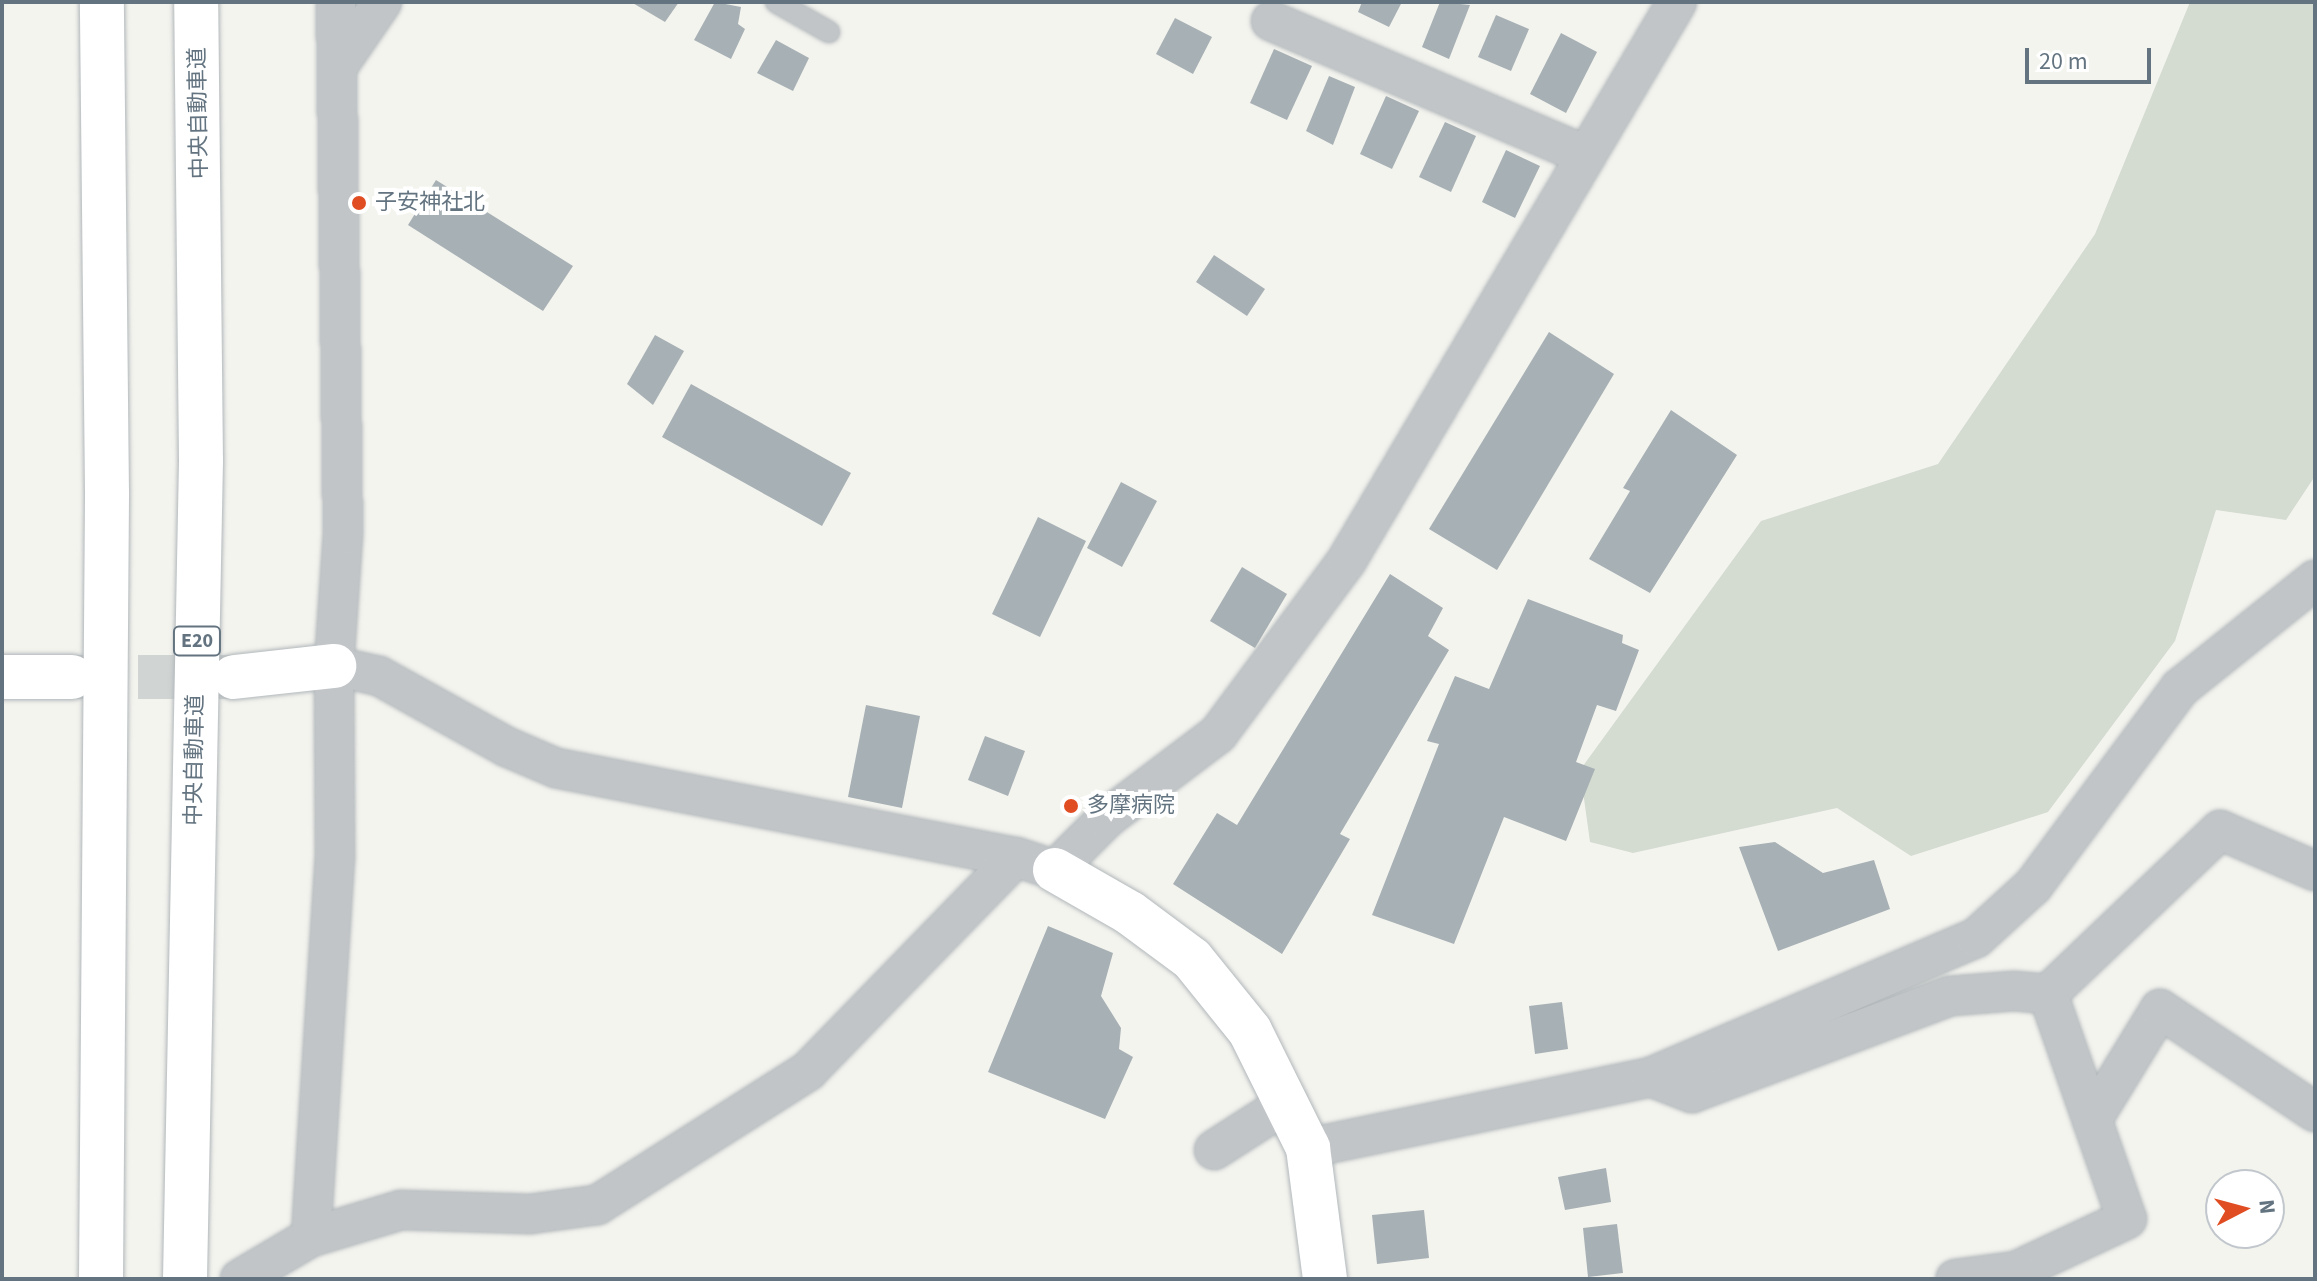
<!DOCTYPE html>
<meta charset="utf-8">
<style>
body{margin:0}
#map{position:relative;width:2317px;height:1281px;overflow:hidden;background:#f4f4ef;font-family:"Source Sans 3","Noto Sans JP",sans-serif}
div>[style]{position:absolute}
.green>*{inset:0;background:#d4dbd1}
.building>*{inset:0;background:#a7b0b4}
.secondary-tunnel>*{height:44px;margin-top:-22px;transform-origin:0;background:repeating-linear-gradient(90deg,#d0d4d3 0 44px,transparent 0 66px)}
.roads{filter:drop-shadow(0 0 2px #b1b7ba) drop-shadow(0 0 2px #b1b7ba)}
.lane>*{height:20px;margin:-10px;padding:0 10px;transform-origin:10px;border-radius:10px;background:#c1c5c8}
.street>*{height:38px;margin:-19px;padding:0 19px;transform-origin:19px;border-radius:19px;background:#c1c5c8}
.secondary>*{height:44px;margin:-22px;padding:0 22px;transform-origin:22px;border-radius:22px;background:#fff}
.highway>*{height:44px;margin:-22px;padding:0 22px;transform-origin:22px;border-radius:22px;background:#fff}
.dots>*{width:22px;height:22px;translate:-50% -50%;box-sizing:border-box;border:4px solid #fff;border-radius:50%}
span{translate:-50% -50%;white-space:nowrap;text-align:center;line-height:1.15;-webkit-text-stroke:8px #fff;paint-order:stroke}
.shield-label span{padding:2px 6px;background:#fff;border:2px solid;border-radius:6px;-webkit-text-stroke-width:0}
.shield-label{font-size:20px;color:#637480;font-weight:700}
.street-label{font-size:22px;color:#637480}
.poi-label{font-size:22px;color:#637480}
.left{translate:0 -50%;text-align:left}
.frame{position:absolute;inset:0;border:4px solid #637480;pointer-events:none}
.north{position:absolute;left:2205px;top:1169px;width:80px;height:80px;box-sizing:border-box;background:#fff;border:2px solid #c1c7cc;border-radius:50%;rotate:84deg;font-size:22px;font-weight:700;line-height:32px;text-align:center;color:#637480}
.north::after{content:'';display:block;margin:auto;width:28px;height:36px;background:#e14d22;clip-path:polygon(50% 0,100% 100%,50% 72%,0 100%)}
.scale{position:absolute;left:2025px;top:48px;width:126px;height:36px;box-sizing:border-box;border:4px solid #637480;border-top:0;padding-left:10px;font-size:24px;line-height:28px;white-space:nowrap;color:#637480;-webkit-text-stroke:6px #fff;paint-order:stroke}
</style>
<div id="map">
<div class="green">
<div style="clip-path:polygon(2190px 2px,2315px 2px,2315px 476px,2286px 520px,2216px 510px,2175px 641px,2048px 812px,1911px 856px,1837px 808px,1633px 853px,1590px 842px,1580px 770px,1761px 521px,1938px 464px,2095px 234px)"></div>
</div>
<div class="building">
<div style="clip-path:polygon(631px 2px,679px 2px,665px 22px)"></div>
<div style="clip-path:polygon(715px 2px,741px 7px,738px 24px,745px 29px,731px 59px,694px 40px)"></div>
<div style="clip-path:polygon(1362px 2px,1402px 2px,1389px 27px,1358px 12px)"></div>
<div style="clip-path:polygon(1440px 2px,1470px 5px,1449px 59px,1422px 47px)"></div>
<div style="clip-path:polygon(1496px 15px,1529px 29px,1511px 71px,1478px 57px)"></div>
<div style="clip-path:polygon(1175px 18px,1212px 37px,1193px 74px,1156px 54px)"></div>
<div style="clip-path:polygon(1561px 33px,1597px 52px,1566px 113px,1530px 94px)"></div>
<div style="clip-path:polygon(776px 40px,809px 58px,793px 91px,757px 73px)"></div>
<div style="clip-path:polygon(1274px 49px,1312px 66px,1287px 120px,1250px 103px)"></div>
<div style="clip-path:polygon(1329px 76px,1355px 87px,1333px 145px,1306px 131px)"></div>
<div style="clip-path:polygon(1386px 96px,1419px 111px,1392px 169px,1360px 154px)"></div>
<div style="clip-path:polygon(1445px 122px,1476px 136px,1451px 192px,1419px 177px)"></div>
<div style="clip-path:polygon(1506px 150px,1540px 166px,1515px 218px,1482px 202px)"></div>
<div style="clip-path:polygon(436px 180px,573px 266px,543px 311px,408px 225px)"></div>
<div style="clip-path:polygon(1214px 255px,1265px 289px,1247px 316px,1196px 282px)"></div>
<div style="clip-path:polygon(1549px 332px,1614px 374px,1497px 570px,1429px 529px)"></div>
<div style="clip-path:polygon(655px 335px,684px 351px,653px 405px,627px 384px)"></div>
<div style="clip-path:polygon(691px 384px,851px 473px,822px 526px,662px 437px)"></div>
<div style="clip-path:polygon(1671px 410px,1737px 455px,1650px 593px,1589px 559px,1630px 491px,1623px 488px)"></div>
<div style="clip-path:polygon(1121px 482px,1157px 501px,1122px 567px,1087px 548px)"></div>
<div style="clip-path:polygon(1038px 517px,1086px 541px,1040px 637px,992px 614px)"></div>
<div style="clip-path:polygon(1242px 567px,1287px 594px,1255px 648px,1210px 621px)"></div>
<div style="clip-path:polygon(1390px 574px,1443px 608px,1428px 636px,1449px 650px,1340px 834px,1350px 839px,1282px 954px,1173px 884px,1217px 813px,1237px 825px)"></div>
<div style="clip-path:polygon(1528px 599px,1623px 635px,1622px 643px,1639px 650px,1616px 711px,1597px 705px,1576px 762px,1595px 769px,1566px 841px,1504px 817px,1454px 944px,1372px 915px,1439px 744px,1427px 741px,1455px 676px,1489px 689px)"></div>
<div style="clip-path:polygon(866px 705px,920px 716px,902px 808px,848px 797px)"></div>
<div style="clip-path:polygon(985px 736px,1025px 751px,1008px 796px,968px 780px)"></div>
<div style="clip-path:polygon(1775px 842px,1823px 873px,1874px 860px,1890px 909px,1778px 951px,1739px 847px)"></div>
<div style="clip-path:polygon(1048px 926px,1113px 953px,1101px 996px,1121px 1028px,1119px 1049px,1133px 1057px,1105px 1119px,988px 1072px)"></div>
<div style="clip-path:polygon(1562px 1002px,1568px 1049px,1535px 1054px,1529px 1006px)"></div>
<div style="clip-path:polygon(1606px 1168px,1611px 1202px,1565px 1210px,1558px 1177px)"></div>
<div style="clip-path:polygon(1424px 1210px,1429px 1258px,1377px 1264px,1372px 1215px)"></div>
<div style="clip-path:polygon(1617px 1224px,1623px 1273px,1588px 1277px,1583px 1228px)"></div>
</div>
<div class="secondary-tunnel">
<div style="left:72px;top:677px;width:162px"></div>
</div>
<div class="roads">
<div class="lane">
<div style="left:776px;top:2px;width:61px;rotate:29.5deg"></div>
</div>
<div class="street">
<div style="left:1271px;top:21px;width:341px;rotate:23.1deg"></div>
<div style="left:340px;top:63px;width:74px;rotate:-55.5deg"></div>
<div style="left:334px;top:666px;width:46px;rotate:12.5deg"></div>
<div style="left:379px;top:676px;width:146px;rotate:29deg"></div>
<div style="left:507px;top:747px;width:53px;rotate:23.2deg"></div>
<div style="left:556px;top:768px;width:469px;rotate:11deg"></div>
<div style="left:1016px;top:857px;width:41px;rotate:18.4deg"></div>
<div style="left:1055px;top:870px;width:74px;rotate:-45deg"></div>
<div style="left:1107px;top:818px;width:139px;rotate:-37.1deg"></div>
<div style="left:1218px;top:734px;width:217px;rotate:-53.4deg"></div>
<div style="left:1347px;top:560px;width:648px;rotate:-59.4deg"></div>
<div style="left:2048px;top:994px;width:238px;rotate:-43.6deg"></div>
<div style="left:2220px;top:830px;width:103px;rotate:23.3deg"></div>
<div style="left:1651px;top:1077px;width:44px;rotate:21.3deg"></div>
<div style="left:1692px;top:1093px;width:276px;rotate:-20.6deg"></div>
<div style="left:1950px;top:996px;width:64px;rotate:-4.5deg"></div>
<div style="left:2014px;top:991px;width:34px;rotate:5deg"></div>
<div style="left:2048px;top:994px;width:238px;rotate:70.7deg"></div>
<div style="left:2127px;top:1219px;width:123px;rotate:154.9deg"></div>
<div style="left:2016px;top:1271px;width:61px;rotate:172.4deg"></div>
<div style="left:2092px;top:1120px;width:130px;rotate:-58.5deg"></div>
<div style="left:2160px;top:1009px;width:186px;rotate:33.6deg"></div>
<div style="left:1308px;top:1148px;width:350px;rotate:-11.7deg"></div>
<div style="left:1651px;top:1077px;width:353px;rotate:-23.2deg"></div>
<div style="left:1976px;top:938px;width:77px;rotate:-42.4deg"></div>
<div style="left:2033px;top:886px;width:247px;rotate:-53.4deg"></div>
<div style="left:2180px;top:688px;width:173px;rotate:-38.7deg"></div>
<div style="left:1214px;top:1150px;width:89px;rotate:-32.6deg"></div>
<div style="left:311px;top:1237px;width:381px;rotate:-86.4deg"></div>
<div style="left:335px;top:857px;width:191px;rotate:-90.3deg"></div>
<div style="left:334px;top:666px;width:131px;rotate:-86.1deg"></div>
<div style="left:343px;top:535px;width:533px;rotate:-90.75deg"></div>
<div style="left:240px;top:1279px;width:82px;rotate:-30.6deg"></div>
<div style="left:311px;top:1237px;width:94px;rotate:-16.7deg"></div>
<div style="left:401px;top:1210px;width:129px;rotate:1.8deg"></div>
<div style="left:530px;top:1214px;width:68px;rotate:-7.7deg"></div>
<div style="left:597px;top:1205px;width:250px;rotate:-32.4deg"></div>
<div style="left:808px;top:1071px;width:298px;rotate:-45.8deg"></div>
</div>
<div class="secondary">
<div style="left:2px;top:677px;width:70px"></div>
<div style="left:234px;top:677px;width:101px;rotate:-6.3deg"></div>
<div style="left:1055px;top:870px;width:86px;rotate:29.8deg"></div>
<div style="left:1130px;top:913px;width:77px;rotate:36.6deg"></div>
<div style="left:1192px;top:959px;width:92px;rotate:51.1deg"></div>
<div style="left:1250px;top:1031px;width:131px;rotate:63.6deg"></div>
<div style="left:1308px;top:1148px;width:132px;rotate:82.6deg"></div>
</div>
<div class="highway">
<div style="left:101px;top:1279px;width:786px;rotate:-89.56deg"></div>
<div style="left:107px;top:493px;width:491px;rotate:-90.6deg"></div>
<div style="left:185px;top:1279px;width:818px;rotate:-88.88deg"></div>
<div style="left:201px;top:461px;width:459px;rotate:-90.6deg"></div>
</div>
</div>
<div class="dots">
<div style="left:359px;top:203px;background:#e14d22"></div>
<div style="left:1071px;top:806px;background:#e14d22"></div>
</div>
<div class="shield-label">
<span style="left:197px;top:641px">E20</span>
</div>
<div class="street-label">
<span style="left:199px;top:113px;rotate:-91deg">中央自動車道</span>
<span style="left:195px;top:760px;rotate:-89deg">中央自動車道</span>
</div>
<div class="poi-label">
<span class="left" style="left:375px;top:203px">子安神社北</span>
<span class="left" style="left:1087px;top:806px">多摩病院</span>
</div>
<div class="frame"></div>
<div class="north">N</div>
<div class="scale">20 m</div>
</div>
